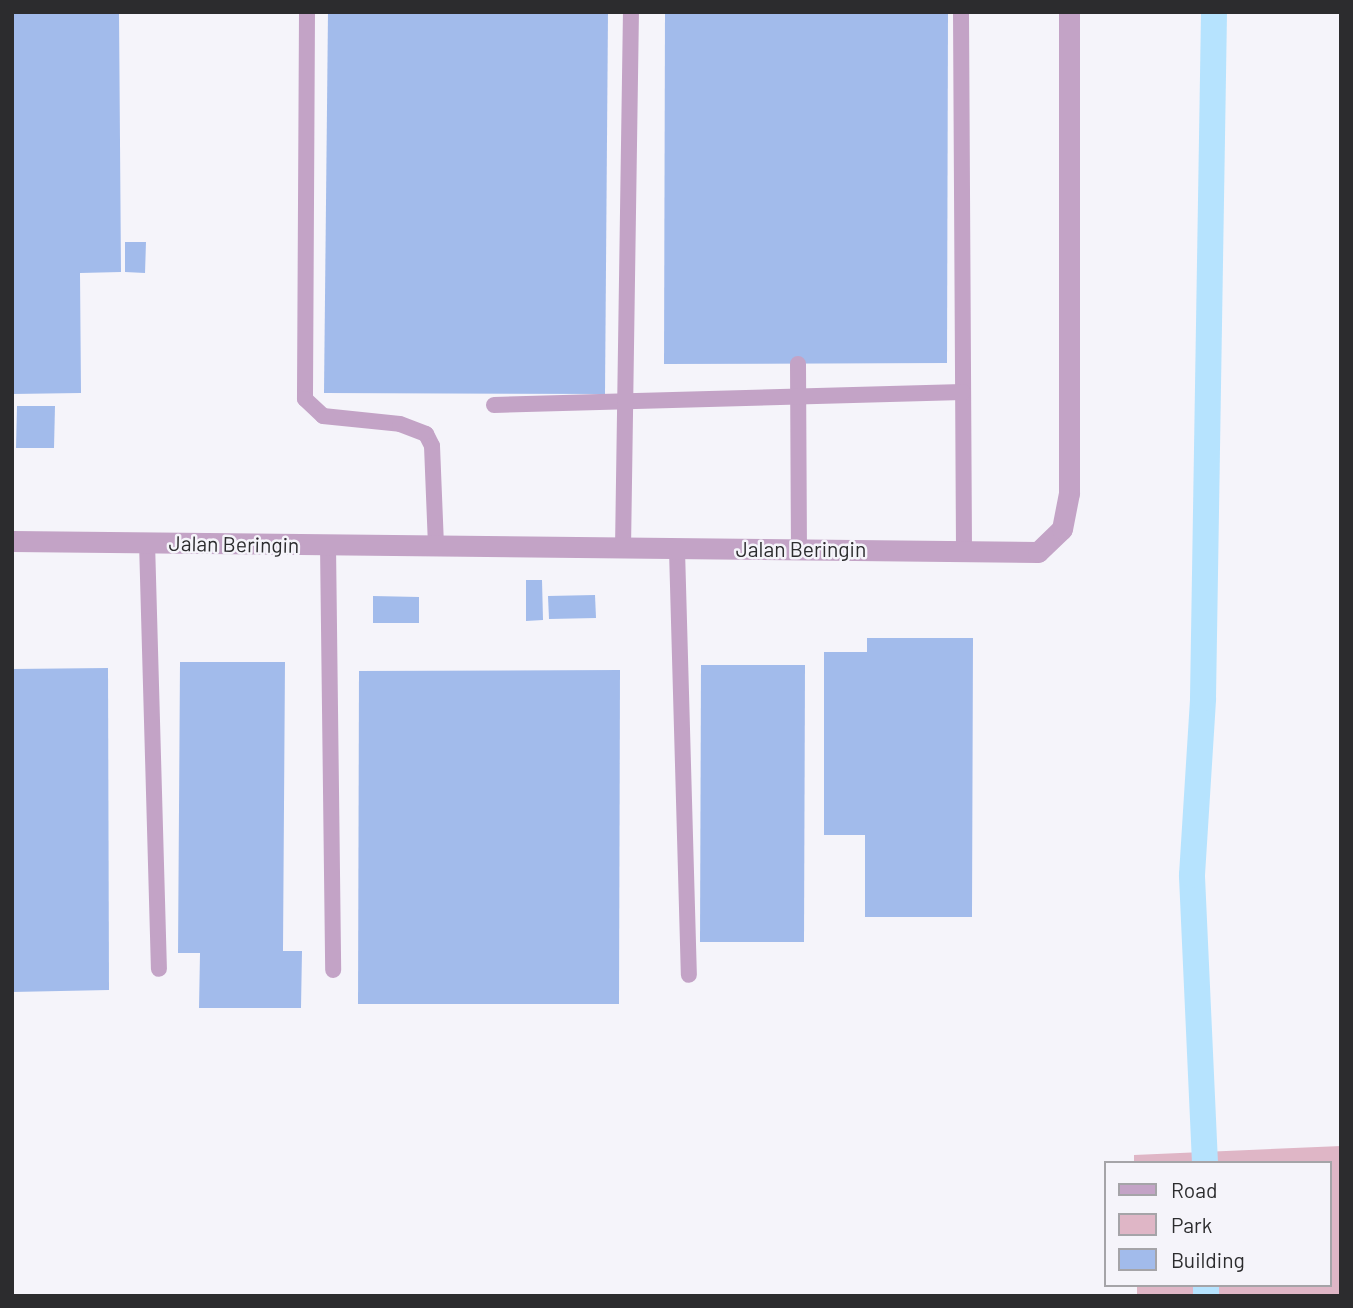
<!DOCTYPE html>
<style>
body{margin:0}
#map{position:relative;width:1353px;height:1308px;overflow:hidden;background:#f5f4fa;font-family:Barlow,sans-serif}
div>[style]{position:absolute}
.green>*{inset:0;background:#dfb6c6}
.canal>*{height:26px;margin:-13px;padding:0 13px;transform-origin:13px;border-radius:13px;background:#b6e3fe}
.building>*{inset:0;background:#a2bbeb}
.lane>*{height:16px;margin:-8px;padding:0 8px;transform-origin:8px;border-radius:8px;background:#c3a3c6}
.street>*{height:21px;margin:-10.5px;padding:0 10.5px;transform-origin:10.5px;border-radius:10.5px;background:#c3a3c6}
span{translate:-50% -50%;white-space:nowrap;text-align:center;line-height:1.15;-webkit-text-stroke:5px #f5f4fa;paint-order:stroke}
.street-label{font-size:21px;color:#2c2c2e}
.frame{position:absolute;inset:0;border:14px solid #2c2c2e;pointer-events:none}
.legend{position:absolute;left:1104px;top:1161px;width:228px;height:126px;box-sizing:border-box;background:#f5f4fa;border:2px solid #a5a4a8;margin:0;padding:9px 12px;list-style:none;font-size:21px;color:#2c2c2e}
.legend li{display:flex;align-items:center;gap:14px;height:35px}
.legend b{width:35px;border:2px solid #a5a4a8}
</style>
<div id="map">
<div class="green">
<div style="clip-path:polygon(1341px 1146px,1341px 1296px,1137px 1296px,1137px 1285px,1330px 1285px,1330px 1163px,1134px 1163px,1134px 1155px)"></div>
</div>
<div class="canal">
<div style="left:1205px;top:1163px;width:288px;rotate:-92.6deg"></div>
<div style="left:1192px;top:875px;width:177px;rotate:-86.4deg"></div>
<div style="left:1203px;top:698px;width:686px;rotate:-89.08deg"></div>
<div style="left:1206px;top:1285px;width:11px;rotate:90deg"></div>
</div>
<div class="building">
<div style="clip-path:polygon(12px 12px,119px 12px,121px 272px,80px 273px,81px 393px,12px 394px)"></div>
<div style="clip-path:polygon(328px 12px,608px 12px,605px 394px,324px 393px)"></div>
<div style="clip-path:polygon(665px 12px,948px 12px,947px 363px,664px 364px)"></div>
<div style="clip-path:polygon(125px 242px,146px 242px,145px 273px,125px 272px)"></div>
<div style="clip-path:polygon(17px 406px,55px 406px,54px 448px,16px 448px)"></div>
<div style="clip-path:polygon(526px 580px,542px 580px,543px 620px,526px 621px)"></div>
<div style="clip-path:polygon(595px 595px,596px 618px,549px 619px,548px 596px)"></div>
<div style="clip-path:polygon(373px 596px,419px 597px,419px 623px,373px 623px)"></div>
<div style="clip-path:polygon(867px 638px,973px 638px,972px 917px,865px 917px,865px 835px,824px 835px,824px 652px,867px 652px)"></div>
<div style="clip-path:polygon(180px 662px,285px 662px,283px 951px,302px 951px,301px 1008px,199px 1008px,200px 953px,178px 953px)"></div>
<div style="clip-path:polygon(701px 665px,805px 665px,804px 942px,700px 942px)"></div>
<div style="clip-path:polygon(108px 668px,109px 990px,12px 992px,12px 669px)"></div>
<div style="clip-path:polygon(620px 670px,619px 1004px,358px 1004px,359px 671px)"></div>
</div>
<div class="lane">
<div style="left:307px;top:12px;width:387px;rotate:90.3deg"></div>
<div style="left:305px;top:399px;width:25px;rotate:43deg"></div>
<div style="left:323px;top:416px;width:77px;rotate:5.9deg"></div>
<div style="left:400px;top:424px;width:28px;rotate:21deg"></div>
<div style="left:426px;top:434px;width:13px;rotate:63deg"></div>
<div style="left:432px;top:446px;width:100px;rotate:87.7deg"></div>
<div style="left:961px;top:12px;width:536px;rotate:89.68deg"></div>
<div style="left:798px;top:364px;width:185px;rotate:89.7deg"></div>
<div style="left:494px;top:405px;width:469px;rotate:-1.6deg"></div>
<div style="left:147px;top:542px;width:427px;rotate:88.4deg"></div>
<div style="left:328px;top:545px;width:425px;rotate:89.3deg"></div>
<div style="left:623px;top:549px;width:537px;rotate:-89.15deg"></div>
<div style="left:677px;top:550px;width:425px;rotate:88.4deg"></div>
</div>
<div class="street">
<div style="left:12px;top:541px;width:1026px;rotate:0.61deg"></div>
<div style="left:1038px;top:552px;width:33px;rotate:-44deg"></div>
<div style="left:1062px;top:529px;width:37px;rotate:-79deg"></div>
<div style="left:1069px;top:493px;width:481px;rotate:-90deg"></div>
</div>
<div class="street-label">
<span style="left:234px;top:544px;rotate:1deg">Jalan Beringin</span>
<span style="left:801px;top:549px">Jalan Beringin</span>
</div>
<div class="frame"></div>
<ul class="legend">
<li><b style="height:9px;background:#c3a3c6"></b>Road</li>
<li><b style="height:19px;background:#dfb6c6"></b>Park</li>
<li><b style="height:19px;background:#a2bbeb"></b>Building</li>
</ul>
</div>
